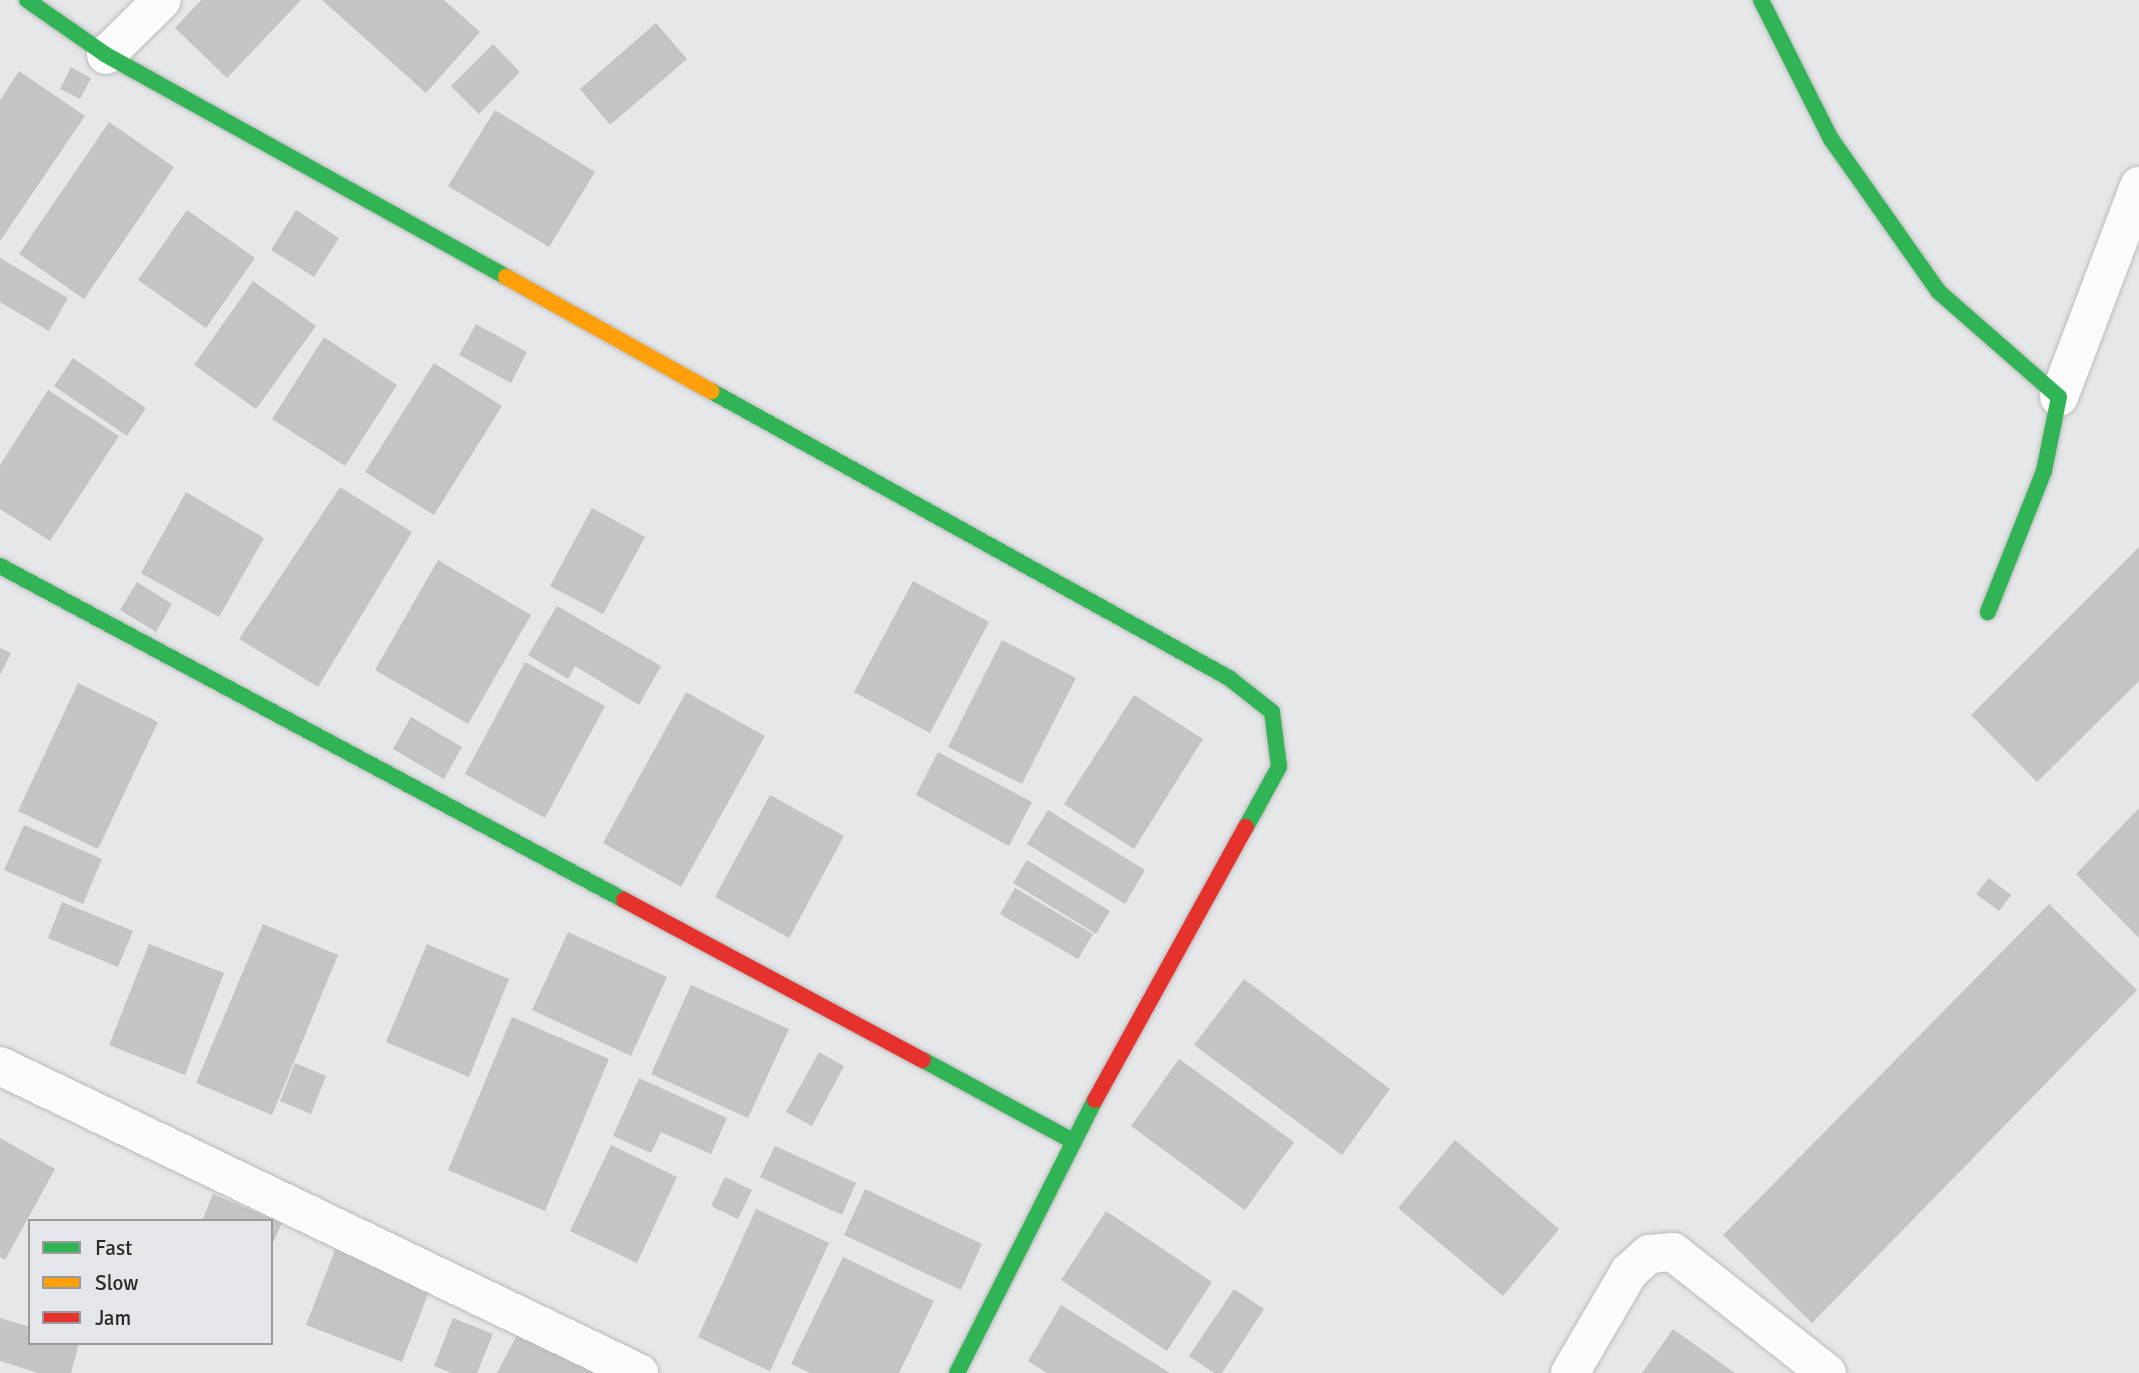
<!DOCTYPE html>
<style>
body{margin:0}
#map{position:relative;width:2139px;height:1373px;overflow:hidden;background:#e6e7e9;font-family:Signika,sans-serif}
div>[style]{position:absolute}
.building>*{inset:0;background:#c4c4c6}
.roads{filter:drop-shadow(0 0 2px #bbbbbc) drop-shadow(0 0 2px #bbbbbc)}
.street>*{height:38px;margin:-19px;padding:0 19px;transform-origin:19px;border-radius:19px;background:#fbfbfc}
.fast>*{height:16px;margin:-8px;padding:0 8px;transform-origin:8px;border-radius:8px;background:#30b455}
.slow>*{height:16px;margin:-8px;padding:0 8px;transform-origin:8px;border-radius:8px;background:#ff9f0a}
.jam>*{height:16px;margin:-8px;padding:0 8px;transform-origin:8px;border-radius:8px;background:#e5322d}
span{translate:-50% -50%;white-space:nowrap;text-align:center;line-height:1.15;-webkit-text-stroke:6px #e5e6ea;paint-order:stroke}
.legend{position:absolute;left:28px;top:1219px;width:245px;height:126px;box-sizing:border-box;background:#e5e6ea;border:2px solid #9a9b9e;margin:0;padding:9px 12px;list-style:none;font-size:21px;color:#2a2a2c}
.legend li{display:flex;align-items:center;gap:14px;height:35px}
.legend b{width:35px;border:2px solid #9a9b9e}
</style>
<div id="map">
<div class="building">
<div style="clip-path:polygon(201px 0,301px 0,227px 78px,175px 28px)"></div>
<div style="clip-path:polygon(322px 0,444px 0,480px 32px,426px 93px)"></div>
<div style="clip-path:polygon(656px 23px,687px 59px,610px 125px,580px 89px)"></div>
<div style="clip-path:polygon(493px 44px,520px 72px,479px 114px,451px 86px)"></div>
<div style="clip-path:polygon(71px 67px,91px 78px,80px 99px,60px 89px)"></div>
<div style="clip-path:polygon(19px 71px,85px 116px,0 241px,0 100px)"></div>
<div style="clip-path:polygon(495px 110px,595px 172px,549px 247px,448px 186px)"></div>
<div style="clip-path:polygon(109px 122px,174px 167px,84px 299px,19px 254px)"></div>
<div style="clip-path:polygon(187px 210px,255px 258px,206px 328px,138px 280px)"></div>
<div style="clip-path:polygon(296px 210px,339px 238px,314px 277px,271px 250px)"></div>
<div style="clip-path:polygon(0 258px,68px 298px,49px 331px,0 302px)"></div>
<div style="clip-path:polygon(253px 281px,316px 326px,256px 409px,194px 365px)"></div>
<div style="clip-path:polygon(476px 324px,527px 352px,511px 383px,459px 355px)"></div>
<div style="clip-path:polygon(324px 337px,397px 385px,345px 466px,272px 419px)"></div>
<div style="clip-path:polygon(73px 358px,146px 408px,127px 436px,54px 386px)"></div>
<div style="clip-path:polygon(434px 363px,502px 406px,434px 515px,365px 472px)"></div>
<div style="clip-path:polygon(48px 390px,119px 436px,50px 541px,0 509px,0 465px)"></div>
<div style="clip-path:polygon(340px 487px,412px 532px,318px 687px,239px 639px)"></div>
<div style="clip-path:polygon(186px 492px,264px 538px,219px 617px,141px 573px)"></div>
<div style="clip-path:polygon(592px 508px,645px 537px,603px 614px,550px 586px)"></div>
<div style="clip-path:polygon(2139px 547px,2139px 681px,2037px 782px,1971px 715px)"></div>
<div style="clip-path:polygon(438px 560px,531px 615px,468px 724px,375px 670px)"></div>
<div style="clip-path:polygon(913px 581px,989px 622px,930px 733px,854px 692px)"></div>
<div style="clip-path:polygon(137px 582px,172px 604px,156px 632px,120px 610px)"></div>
<div style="clip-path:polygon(557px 606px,661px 666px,639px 705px,575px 666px,568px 679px,528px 655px)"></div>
<div style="clip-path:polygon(1002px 640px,1076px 678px,1022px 784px,948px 747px)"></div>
<div style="clip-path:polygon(0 648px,11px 653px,0 675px)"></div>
<div style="clip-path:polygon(525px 662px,605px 706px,545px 818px,465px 774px)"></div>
<div style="clip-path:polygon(78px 683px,158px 722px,98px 849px,18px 811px)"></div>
<div style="clip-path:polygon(686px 692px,765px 736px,681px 887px,603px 843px)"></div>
<div style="clip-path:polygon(1134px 695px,1203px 739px,1134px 849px,1064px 804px)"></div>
<div style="clip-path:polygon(411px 717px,462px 747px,444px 779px,393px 749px)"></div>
<div style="clip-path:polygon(938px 752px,1032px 802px,1009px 846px,916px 795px)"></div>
<div style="clip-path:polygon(770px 795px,844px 836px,789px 938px,715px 897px)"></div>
<div style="clip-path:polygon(2139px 808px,2139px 938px,2076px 874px)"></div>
<div style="clip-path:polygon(1048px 810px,1145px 870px,1125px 904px,1027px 844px)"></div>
<div style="clip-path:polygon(24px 825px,102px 859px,83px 904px,4px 870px)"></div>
<div style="clip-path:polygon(1027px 860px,1110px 911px,1096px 934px,1013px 883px)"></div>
<div style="clip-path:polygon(1989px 878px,2011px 895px,1999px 911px,1976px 894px)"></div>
<div style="clip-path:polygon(1015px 888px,1093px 934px,1078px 959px,1000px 914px)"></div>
<div style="clip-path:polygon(62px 902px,133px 931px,118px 967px,48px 938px)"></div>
<div style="clip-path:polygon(2049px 904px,2137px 990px,1812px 1323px,1723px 1235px)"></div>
<div style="clip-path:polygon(263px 924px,338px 955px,272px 1115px,196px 1083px)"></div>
<div style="clip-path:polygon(568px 932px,667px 977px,631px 1056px,532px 1010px)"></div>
<div style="clip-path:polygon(149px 944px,224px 973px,185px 1075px,109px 1045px)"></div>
<div style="clip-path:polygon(427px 944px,509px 979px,469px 1077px,386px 1042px)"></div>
<div style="clip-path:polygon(1244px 979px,1390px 1089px,1342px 1155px,1194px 1045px)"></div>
<div style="clip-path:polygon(691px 985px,789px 1029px,748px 1118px,651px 1074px)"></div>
<div style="clip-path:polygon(512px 1017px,609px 1059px,545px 1211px,448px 1170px)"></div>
<div style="clip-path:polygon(819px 1052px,844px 1066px,812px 1126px,786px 1112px)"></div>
<div style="clip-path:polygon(1179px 1059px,1294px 1142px,1245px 1210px,1131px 1126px)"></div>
<div style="clip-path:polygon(295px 1063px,326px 1076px,311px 1114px,280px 1101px)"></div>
<div style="clip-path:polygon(639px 1078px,727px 1118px,711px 1154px,661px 1132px,651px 1153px,613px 1136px)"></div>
<div style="clip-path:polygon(0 1138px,55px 1169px,5px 1260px,0 1257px)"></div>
<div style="clip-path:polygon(1455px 1140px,1559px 1229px,1503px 1296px,1398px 1208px)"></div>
<div style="clip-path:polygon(611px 1145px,677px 1177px,637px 1263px,570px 1231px)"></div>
<div style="clip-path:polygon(775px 1146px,856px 1183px,842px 1215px,760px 1177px)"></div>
<div style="clip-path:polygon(725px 1177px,752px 1190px,738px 1219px,711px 1206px)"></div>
<div style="clip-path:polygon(865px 1189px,982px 1244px,961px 1290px,844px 1235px)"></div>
<div style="clip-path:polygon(213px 1194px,282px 1223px,271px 1247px,271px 1221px,202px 1221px)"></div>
<div style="clip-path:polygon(756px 1209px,829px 1243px,770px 1371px,698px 1337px)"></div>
<div style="clip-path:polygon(1106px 1211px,1212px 1282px,1167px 1351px,1061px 1280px)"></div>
<div style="clip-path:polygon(337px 1245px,433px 1281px,402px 1362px,306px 1325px)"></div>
<div style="clip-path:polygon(843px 1257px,934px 1301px,899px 1373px,810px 1373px,791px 1364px)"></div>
<div style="clip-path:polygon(1234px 1289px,1264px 1309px,1222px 1373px,1214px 1373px,1189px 1356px)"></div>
<div style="clip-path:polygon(1061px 1305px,1170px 1373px,1047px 1373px,1028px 1361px)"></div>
<div style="clip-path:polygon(0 1318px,30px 1327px,30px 1343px,79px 1343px,71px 1373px,38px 1373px,0 1361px)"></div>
<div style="clip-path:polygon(453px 1318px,493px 1334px,477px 1373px,451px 1373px,434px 1366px)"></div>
<div style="clip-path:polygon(521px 1327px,611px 1373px,497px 1373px)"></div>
<div style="clip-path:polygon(1673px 1329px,1735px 1373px,1642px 1373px)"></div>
</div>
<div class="roads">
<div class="street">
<div style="left:106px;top:55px;width:78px;rotate:-44.5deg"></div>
<div style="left:2059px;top:397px;width:226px;rotate:-69.2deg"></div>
<div style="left:0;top:1066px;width:709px;rotate:25.66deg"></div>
<div style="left:1570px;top:1373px;width:117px;rotate:-59.7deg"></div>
<div style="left:1629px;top:1272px;width:27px;rotate:-42deg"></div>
<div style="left:1649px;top:1254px;width:24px;rotate:-5deg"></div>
<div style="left:1673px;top:1252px;width:196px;rotate:38.2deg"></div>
</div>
<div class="fast">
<div style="left:27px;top:0;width:96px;rotate:34.8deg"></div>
<div style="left:106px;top:55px;width:457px;rotate:29deg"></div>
<div style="left:1761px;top:0;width:156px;rotate:63.3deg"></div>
<div style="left:1831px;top:139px;width:187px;rotate:54.8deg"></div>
<div style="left:1939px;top:292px;width:159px;rotate:41.2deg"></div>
<div style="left:2059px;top:397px;width:76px;rotate:101.5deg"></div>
<div style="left:2044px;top:471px;width:152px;rotate:111.7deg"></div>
<div style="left:711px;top:391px;width:592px;rotate:28.99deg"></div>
<div style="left:1229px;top:678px;width:55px;rotate:38.3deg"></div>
<div style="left:1272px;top:712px;width:55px;rotate:82.7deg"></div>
<div style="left:1279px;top:767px;width:68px;rotate:118.8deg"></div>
<div style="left:0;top:566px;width:708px;rotate:28.16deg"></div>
<div style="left:923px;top:1060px;width:170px;rotate:28.4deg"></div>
<div style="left:957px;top:1373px;width:306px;rotate:-63.2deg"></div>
</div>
<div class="slow">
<div style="left:506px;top:277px;width:235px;rotate:29.1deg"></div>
</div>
<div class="jam">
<div style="left:624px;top:900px;width:339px;rotate:28.2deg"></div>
<div style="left:1095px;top:1100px;width:312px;rotate:-61.1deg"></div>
</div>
</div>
<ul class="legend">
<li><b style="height:9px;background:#30b455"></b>Fast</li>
<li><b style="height:9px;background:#ff9f0a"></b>Slow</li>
<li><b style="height:9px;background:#e5322d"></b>Jam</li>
</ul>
</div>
